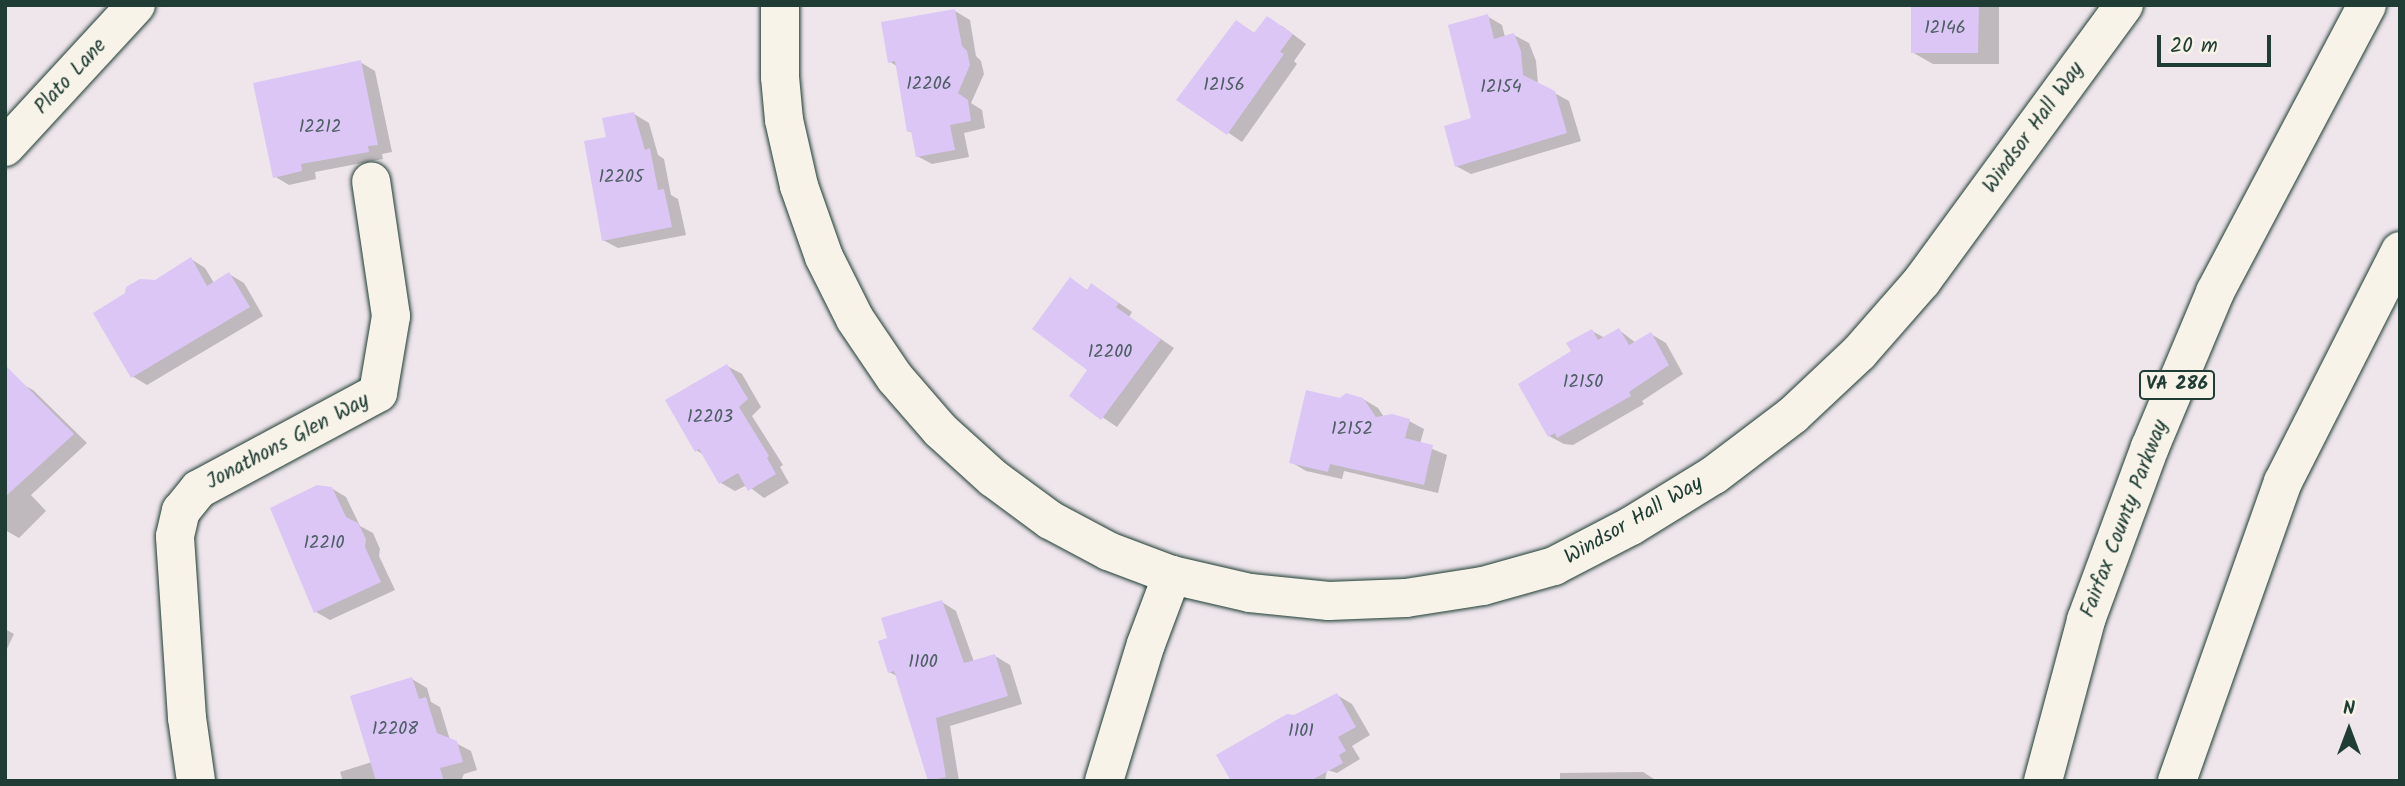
<!DOCTYPE html>
<style>
body{margin:0}
#map{position:relative;width:2405px;height:786px;overflow:hidden;background:#efe6ec;font-family:Kalam,sans-serif}
div>[style]{position:absolute}
.shadow>*{inset:0;background:#0003}
.building>*{inset:0;background:#dbc6f6}
.roads{filter:drop-shadow(0 0 2px #1f3d34) drop-shadow(0 0 2px #1f3d34)}
.minor>*{height:38px;margin:-19px;padding:0 19px;transform-origin:19px;border-radius:19px;background:#f7f3e8}
.highway>*{height:38px;margin:-19px;padding:0 19px;transform-origin:19px;border-radius:19px;background:#f7f3e8}
span{translate:-50% -50%;white-space:nowrap;text-align:center;line-height:1.15;-webkit-text-stroke:5px #f7f3e8;paint-order:stroke}
.number-label{font-size:18px;color:#4e5f64}
.number-label span{-webkit-text-stroke-width:0}
.shield-label span{padding:2px 5px;background:#f7f3e8;border:2px solid;border-radius:5px;-webkit-text-stroke-width:0}
.shield-label{font-size:19px;color:#1f3d34;font-weight:700}
.street-label{font-size:21px;color:#1f3d34}
.frame{position:absolute;inset:0;border:7px solid #1f3d34;pointer-events:none}
.north{position:absolute;left:2314px;top:695px;width:70px;height:70px;-webkit-text-stroke:5px #f7f3e8;paint-order:stroke;rotate:0deg;font-size:19px;font-weight:700;line-height:28px;text-align:center;color:#1f3d34}
.north::after{content:'';display:block;margin:auto;width:24px;height:32px;background:#1f3d34;clip-path:polygon(50% 0,100% 100%,50% 72%,0 100%)}
.scale{position:absolute;left:2157px;top:35px;width:114px;height:32px;box-sizing:border-box;border:4px solid #1f3d34;border-top:0;padding-left:9px;font-size:21px;line-height:24px;white-space:nowrap;color:#1f3d34;-webkit-text-stroke:5px #f7f3e8;paint-order:stroke}
</style>
<div id="map">
<div class="shadow">
<div style="clip-path:polygon(1913px 5px,1999px 5px,1999px 64px,1933px 64px,1912px 52px)"></div>
<div style="clip-path:polygon(955px 11px,970px 20px,976px 56px,981px 61px,984px 74px,971px 103px,982px 110px,985px 128px,964px 133px,969px 157px,932px 164px,917px 156px,913px 133px,909px 131px,897px 66px,890px 62px)"></div>
<div style="clip-path:polygon(1487px 16px,1502px 25px,1505px 37px,1514px 35px,1529px 43px,1536px 61px,1538px 84px,1569px 101px,1581px 141px,1471px 174px,1456px 166px,1473px 119px)"></div>
<div style="clip-path:polygon(1237px 22px,1256px 34px,1282px 26px,1306px 44px,1294px 61px,1297px 64px,1242px 142px,1179px 99px)"></div>
<div style="clip-path:polygon(360px 62px,375px 71px,392px 152px,382px 154px,383px 159px,315px 172px,316px 179px,289px 185px,274px 176px)"></div>
<div style="clip-path:polygon(634px 114px,649px 123px,658px 155px,664px 159px,671px 195px,678px 199px,686px 235px,618px 248px,603px 240px,608px 138px)"></div>
<div style="clip-path:polygon(191px 259px,205px 268px,214px 283px,229px 274px,244px 283px,263px 316px,147px 385px,132px 376px,127px 294px,155px 282px)"></div>
<div style="clip-path:polygon(1071px 280px,1089px 291px,1092px 285px,1106px 294px,1132px 312px,1129px 317px,1174px 348px,1117px 427px,1071px 396px,1090px 370px)"></div>
<div style="clip-path:polygon(1619px 330px,1636px 343px,1651px 334px,1666px 343px,1683px 374px,1642px 401px,1644px 404px,1573px 445px,1564px 444px,1549px 436px,1573px 352px,1592px 331px,1605px 338px)"></div>
<div style="clip-path:polygon(727px 366px,742px 374px,761px 407px,752px 416px,783px 465px,780px 467px,789px 483px,764px 498px,747px 485px,735px 491px,721px 483px,704px 455px,696px 450px)"></div>
<div style="clip-path:polygon(18px 382px,33px 390px,87px 443px,31px 495px,46px 511px,19px 538px,5px 530px,5px 392px)"></div>
<div style="clip-path:polygon(1363px 399px,1378px 408px,1384px 417px,1409px 421px,1424px 429px,1420px 444px,1447px 455px,1438px 493px,1344px 471px,1342px 479px,1306px 471px,1291px 462px,1340px 400px)"></div>
<div style="clip-path:polygon(331px 488px,346px 497px,360px 526px,373px 533px,380px 549px,379px 556px,395px 590px,330px 620px,316px 612px)"></div>
<div style="clip-path:polygon(942px 602px,956px 611px,974px 662px,995px 656px,1010px 665px,1022px 704px,950px 726px,959px 781px,930px 780px,897px 676px,889px 672px)"></div>
<div style="clip-path:polygon(5px 629px,14px 634px,5px 653px)"></div>
<div style="clip-path:polygon(412px 679px,427px 688px,431px 702px,440px 707px,450px 740px,471px 751px,477px 770px,464px 774px,461px 781px,343px 781px,340px 772px,372px 762px)"></div>
<div style="clip-path:polygon(1337px 695px,1352px 704px,1370px 735px,1352px 746px,1360px 759px,1337px 773px,1327px 770px,1325px 781px,1233px 781px,1294px 716px)"></div>
<div style="clip-path:polygon(1643px 772px,1657px 781px,1560px 781px,1560px 773px)"></div>
</div>
<div class="building">
<div style="clip-path:polygon(1911px 5px,1979px 5px,1978px 53px,1911px 53px)"></div>
<div style="clip-path:polygon(955px 9px,962px 46px,967px 51px,970px 65px,958px 93px,968px 100px,971px 121px,950px 125px,955px 150px,916px 157px,911px 131px,907px 132px,895px 61px,888px 63px,881px 22px)"></div>
<div style="clip-path:polygon(1488px 14px,1494px 39px,1514px 33px,1521px 51px,1523px 75px,1555px 91px,1567px 133px,1455px 167px,1444px 126px,1471px 118px,1448px 25px)"></div>
<div style="clip-path:polygon(1267px 16px,1293px 34px,1280px 52px,1284px 54px,1227px 135px,1176px 100px,1236px 20px,1254px 33px)"></div>
<div style="clip-path:polygon(361px 60px,378px 145px,368px 146px,369px 152px,301px 164px,302px 171px,273px 178px,253px 83px)"></div>
<div style="clip-path:polygon(634px 112px,645px 150px,650px 148px,658px 190px,664px 189px,672px 227px,602px 241px,584px 141px,606px 137px,602px 118px)"></div>
<div style="clip-path:polygon(191px 257px,207px 286px,229px 272px,250px 307px,131px 378px,93px 313px,125px 293px,126px 287px,140px 279px,155px 280px)"></div>
<div style="clip-path:polygon(1070px 277px,1087px 290px,1091px 283px,1119px 303px,1116px 307px,1161px 339px,1101px 420px,1069px 396px,1087px 370px,1032px 329px)"></div>
<div style="clip-path:polygon(1619px 328px,1629px 345px,1651px 332px,1669px 365px,1629px 392px,1631px 396px,1557px 438px,1555px 433px,1548px 437px,1518px 384px,1571px 351px,1566px 343px,1592px 329px,1598px 340px)"></div>
<div style="clip-path:polygon(727px 364px,748px 399px,739px 407px,769px 456px,767px 458px,776px 474px,748px 491px,738px 473px,719px 484px,699px 449px,695px 452px,665px 400px)"></div>
<div style="clip-path:polygon(5px 365px,74px 434px,5px 497px)"></div>
<div style="clip-path:polygon(1306px 390px,1340px 398px,1346px 393px,1363px 398px,1376px 417px,1392px 414px,1410px 419px,1405px 438px,1433px 445px,1424px 485px,1330px 464px,1328px 472px,1289px 463px)"></div>
<div style="clip-path:polygon(317px 485px,332px 487px,346px 517px,358px 523px,366px 539px,365px 547px,381px 582px,314px 613px,270px 508px)"></div>
<div style="clip-path:polygon(942px 600px,964px 663px,995px 654px,1008px 696px,936px 718px,946px 777px,928px 781px,894px 671px,888px 673px,878px 641px,887px 638px,881px 618px)"></div>
<div style="clip-path:polygon(412px 677px,419px 699px,426px 697px,437px 733px,457px 741px,463px 762px,440px 768px,444px 781px,376px 781px,350px 696px)"></div>
<div style="clip-path:polygon(1337px 693px,1356px 727px,1338px 737px,1346px 751px,1339px 755px,1343px 763px,1310px 781px,1231px 781px,1216px 755px,1287px 714px,1294px 715px)"></div>
</div>
<div class="roads">
<div class="minor">
<div style="left:780px;top:5px;width:72px;rotate:90deg"></div>
<div style="left:780px;top:77px;width:43px;rotate:84.7deg"></div>
<div style="left:784px;top:120px;width:68px;rotate:77.2deg"></div>
<div style="left:799px;top:186px;width:75px;rotate:70.6deg"></div>
<div style="left:824px;top:257px;width:69px;rotate:63.4deg"></div>
<div style="left:855px;top:319px;width:71px;rotate:55.9deg"></div>
<div style="left:895px;top:378px;width:69px;rotate:49.1deg"></div>
<div style="left:940px;top:430px;width:72px;rotate:42.2deg"></div>
<div style="left:993px;top:478px;width:71px;rotate:36.4deg"></div>
<div style="left:1050px;top:520px;width:66px;rotate:28.1deg"></div>
<div style="left:1108px;top:551px;width:68px;rotate:20.6deg"></div>
<div style="left:1172px;top:575px;width:80px;rotate:13deg"></div>
<div style="left:1250px;top:593px;width:79px;rotate:5.8deg"></div>
<div style="left:1329px;top:601px;width:77px;rotate:-2.2deg"></div>
<div style="left:1406px;top:598px;width:78px;rotate:-8.9deg"></div>
<div style="left:1483px;top:586px;width:74px;rotate:-15.7deg"></div>
<div style="left:1554px;top:566px;width:87px;rotate:-27.5deg"></div>
<div style="left:1631px;top:526px;width:97px;rotate:-31.6deg"></div>
<div style="left:1714px;top:475px;width:99px;rotate:-37.2deg"></div>
<div style="left:1793px;top:415px;width:91px;rotate:-43.2deg"></div>
<div style="left:1859px;top:353px;width:96px;rotate:-48.8deg"></div>
<div style="left:1922px;top:281px;width:342px;rotate:-53.8deg"></div>
<div style="left:5px;top:147px;width:193px;rotate:-47.3deg"></div>
<div style="left:196px;top:781px;width:64px;rotate:-98.1deg"></div>
<div style="left:187px;top:718px;width:182px;rotate:-93.8deg"></div>
<div style="left:175px;top:536px;width:26px;rotate:-77deg"></div>
<div style="left:181px;top:511px;width:28px;rotate:-51deg"></div>
<div style="left:199px;top:489px;width:203px;rotate:-28.2deg"></div>
<div style="left:378px;top:393px;width:78px;rotate:-80.4deg"></div>
<div style="left:391px;top:316px;width:136px;rotate:-98.4deg"></div>
<div style="left:1104px;top:781px;width:143px;rotate:-73deg"></div>
<div style="left:1146px;top:644px;width:74px;rotate:-69.4deg"></div>
</div>
<div class="highway">
<div style="left:2043px;top:781px;width:167px;rotate:-75deg"></div>
<div style="left:2086px;top:620px;width:184px;rotate:-69.7deg"></div>
<div style="left:2150px;top:447px;width:168px;rotate:-67.2deg"></div>
<div style="left:2215px;top:292px;width:325px;rotate:-62.1deg"></div>
<div style="left:2177px;top:781px;width:317px;rotate:-70.5deg"></div>
<div style="left:2283px;top:482px;width:259px;rotate:-63.1deg"></div>
</div>
</div>
<div class="number-label">
<span style="left:1945px;top:29px">12146</span>
<span style="left:929px;top:85px">12206</span>
<span style="left:1224px;top:86px">12156</span>
<span style="left:1501px;top:88px">12154</span>
<span style="left:320px;top:128px">12212</span>
<span style="left:621px;top:178px">12205</span>
<span style="left:1110px;top:353px">12200</span>
<span style="left:1583px;top:383px">12150</span>
<span style="left:710px;top:418px">12203</span>
<span style="left:1352px;top:430px">12152</span>
<span style="left:324px;top:544px">12210</span>
<span style="left:923px;top:663px">1100</span>
<span style="left:395px;top:730px">12208</span>
<span style="left:1301px;top:732px">1101</span>
</div>
<div class="shield-label">
<span style="left:2177px;top:385px">VA 286</span>
</div>
<div class="street-label">
<span style="left:71px;top:77px;rotate:-47deg">Plato Lane</span>
<span style="left:2034px;top:128px;rotate:-54deg">Windsor Hall Way</span>
<span style="left:288px;top:442px;rotate:-28deg">Jonathons Glen Way</span>
<span style="left:2125px;top:519px;rotate:-69deg">Fairfax County Parkway</span>
<span style="left:1634px;top:521px;rotate:-30deg">Windsor Hall Way</span>
</div>
<div class="frame"></div>
<div class="north">N</div>
<div class="scale">20 m</div>
</div>
